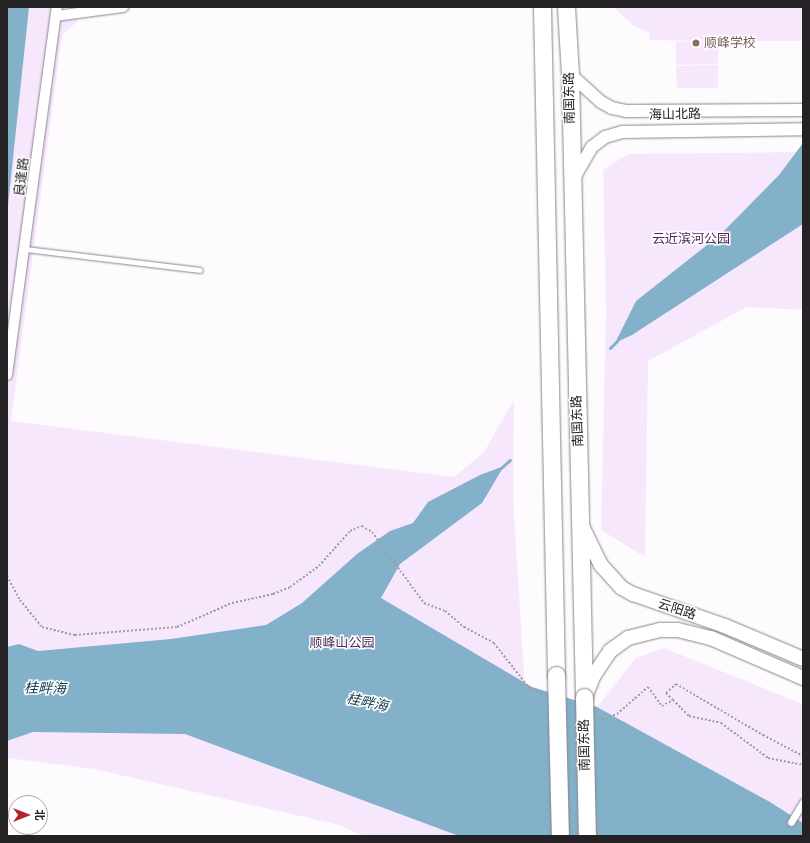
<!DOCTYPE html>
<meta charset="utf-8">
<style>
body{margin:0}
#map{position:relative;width:810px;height:843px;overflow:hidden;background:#fdfbfe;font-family:"Sofia Sans Condensed","Noto Sans SC",sans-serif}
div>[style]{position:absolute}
.green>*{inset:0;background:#f7e7fd}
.water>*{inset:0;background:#83b1ca}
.stream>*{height:3px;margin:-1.5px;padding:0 1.5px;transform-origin:1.5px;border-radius:1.5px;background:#83b1ca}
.path>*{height:2px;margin-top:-1px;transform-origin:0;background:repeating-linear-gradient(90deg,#9f9da0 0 2px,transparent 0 4px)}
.roads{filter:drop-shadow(0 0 1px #89848c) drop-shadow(0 0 1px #89848c)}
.service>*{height:5px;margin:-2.5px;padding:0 2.5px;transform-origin:2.5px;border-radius:2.5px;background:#fff}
.pedestrian>*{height:7px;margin:-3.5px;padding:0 3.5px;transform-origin:3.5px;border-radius:3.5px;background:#fff}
.minor>*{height:10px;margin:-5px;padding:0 5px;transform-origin:5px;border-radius:5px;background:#fff}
.tertiary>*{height:12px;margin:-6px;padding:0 6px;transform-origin:6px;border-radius:6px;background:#fff}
.secondary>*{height:14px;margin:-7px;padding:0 7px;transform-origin:7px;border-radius:7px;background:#fff}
.trunk>*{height:17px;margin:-8.5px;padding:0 8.5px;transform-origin:8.5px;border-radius:8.5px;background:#fff}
.bridges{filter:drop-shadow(0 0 1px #89848c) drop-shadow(0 0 1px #89848c)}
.trunk-bridge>*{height:17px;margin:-8.5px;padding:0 8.5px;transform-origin:8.5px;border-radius:8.5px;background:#fff}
.dots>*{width:11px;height:11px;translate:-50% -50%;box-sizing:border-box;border:2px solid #fff;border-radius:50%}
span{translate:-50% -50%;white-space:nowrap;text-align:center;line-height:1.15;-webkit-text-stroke:3px #fff;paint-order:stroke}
.education-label{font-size:13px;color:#785e54}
.left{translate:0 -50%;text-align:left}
.street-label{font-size:13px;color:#242225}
.park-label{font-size:13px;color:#4c295a}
.water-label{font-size:14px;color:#123a4d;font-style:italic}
.frame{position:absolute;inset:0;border:8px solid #242225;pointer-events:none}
.north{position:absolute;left:8px;top:795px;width:40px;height:40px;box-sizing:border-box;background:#fff;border:1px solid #a7a7a8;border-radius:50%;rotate:90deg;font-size:11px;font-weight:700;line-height:16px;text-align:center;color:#242225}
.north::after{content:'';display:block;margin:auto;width:14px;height:18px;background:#b42231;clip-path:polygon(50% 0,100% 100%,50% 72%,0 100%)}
</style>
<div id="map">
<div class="green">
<div style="clip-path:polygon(7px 7px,49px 7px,79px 20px,62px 35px,11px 421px,454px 477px,484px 452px,514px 400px,513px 497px,534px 836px,363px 836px,340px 825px,94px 769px,7px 758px)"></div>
<div style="clip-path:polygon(613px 7px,803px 7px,803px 41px,718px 41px,718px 64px,676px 65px,676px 42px,705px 41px,649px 40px,650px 33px,634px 26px)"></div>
<div style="clip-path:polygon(718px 65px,718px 88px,677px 88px,676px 66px)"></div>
<div style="clip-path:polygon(803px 152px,803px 310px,747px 307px,648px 361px,645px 557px,601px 530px,606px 310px,603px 170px,628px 154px)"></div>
<div style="clip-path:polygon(664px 648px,803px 704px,803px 824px,770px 802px,597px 707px,636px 658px)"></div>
</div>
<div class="water">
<div style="clip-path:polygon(7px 7px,29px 7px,7px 215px)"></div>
<div style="clip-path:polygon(803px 143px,803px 224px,632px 335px,615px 343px,636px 301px,721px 234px,779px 175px)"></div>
<div style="clip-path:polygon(504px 466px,482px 503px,400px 564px,381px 598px,532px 687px,597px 707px,770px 802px,803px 823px,803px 836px,459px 836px,185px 734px,33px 732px,7px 741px,7px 647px,19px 644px,38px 651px,171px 639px,266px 625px,302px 603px,357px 554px,390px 531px,413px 523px,428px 502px,480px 475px)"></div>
</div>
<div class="stream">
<div style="left:610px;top:348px;width:10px;rotate:-45deg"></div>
<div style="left:501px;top:468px;width:12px;rotate:-42deg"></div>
</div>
<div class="path">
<div style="left:7px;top:576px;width:27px;rotate:62deg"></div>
<div style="left:20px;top:600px;width:35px;rotate:51deg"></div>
<div style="left:42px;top:627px;width:34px;rotate:14deg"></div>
<div style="left:75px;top:635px;width:102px;rotate:-4.5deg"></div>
<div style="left:177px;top:627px;width:60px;rotate:-23.6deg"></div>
<div style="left:232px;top:603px;width:42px;rotate:-12.4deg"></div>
<div style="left:273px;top:594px;width:18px;rotate:-22deg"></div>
<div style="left:290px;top:587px;width:36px;rotate:-36deg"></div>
<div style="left:319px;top:566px;width:47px;rotate:-48.5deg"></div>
<div style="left:350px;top:531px;width:13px;rotate:-23deg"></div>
<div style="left:362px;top:526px;width:12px;rotate:31deg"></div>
<div style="left:372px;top:532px;width:88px;rotate:53.8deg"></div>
<div style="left:424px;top:603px;width:22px;rotate:21deg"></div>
<div style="left:445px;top:611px;width:25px;rotate:40deg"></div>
<div style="left:464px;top:627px;width:34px;rotate:28deg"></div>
<div style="left:494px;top:643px;width:57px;rotate:52.1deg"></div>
<div style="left:529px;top:688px;width:16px;rotate:22deg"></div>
<div style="left:673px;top:700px;width:23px;rotate:45deg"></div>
<div style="left:689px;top:716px;width:33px;rotate:12deg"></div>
<div style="left:721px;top:723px;width:59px;rotate:36.7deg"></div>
<div style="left:768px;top:758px;width:36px;rotate:11deg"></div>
<div style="left:597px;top:718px;width:5px;rotate:22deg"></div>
<div style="left:602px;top:720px;width:16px;rotate:-22deg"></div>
<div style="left:617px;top:714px;width:41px;rotate:-41.1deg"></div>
<div style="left:648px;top:687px;width:24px;rotate:54deg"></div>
<div style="left:662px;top:706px;width:13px;rotate:-29deg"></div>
<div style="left:673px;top:700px;width:10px;rotate:-135deg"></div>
<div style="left:666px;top:693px;width:13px;rotate:-42deg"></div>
<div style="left:676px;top:684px;width:101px;rotate:30.4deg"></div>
<div style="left:763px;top:735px;width:45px;rotate:27.7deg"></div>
</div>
<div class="roads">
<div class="service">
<div style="left:26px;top:249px;width:175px;rotate:6.9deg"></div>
</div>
<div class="pedestrian">
<div style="left:791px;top:822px;width:23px;rotate:-59deg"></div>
</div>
<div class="minor">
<div style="left:56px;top:16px;width:68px;rotate:-7.7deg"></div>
<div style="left:7px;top:375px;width:371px;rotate:-82.3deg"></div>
</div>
<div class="tertiary">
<div style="left:570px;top:74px;width:42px;rotate:42.1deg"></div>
<div style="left:601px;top:102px;width:13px;rotate:29deg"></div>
<div style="left:612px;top:108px;width:14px;rotate:12deg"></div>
<div style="left:626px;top:111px;width:177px;rotate:-0.3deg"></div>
<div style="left:574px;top:178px;width:36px;rotate:-60deg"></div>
<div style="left:592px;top:147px;width:16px;rotate:-38deg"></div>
<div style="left:605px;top:137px;width:18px;rotate:-16deg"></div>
<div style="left:622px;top:132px;width:181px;rotate:-0.9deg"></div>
</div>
<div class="secondary">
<div style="left:581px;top:524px;width:46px;rotate:64deg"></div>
<div style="left:601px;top:565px;width:31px;rotate:48deg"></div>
<div style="left:622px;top:588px;width:13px;rotate:29deg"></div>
<div style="left:633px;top:594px;width:97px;rotate:19.2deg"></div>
<div style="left:725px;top:626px;width:85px;rotate:22.9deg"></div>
<div style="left:585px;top:697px;width:24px;rotate:-68deg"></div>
<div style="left:594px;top:675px;width:29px;rotate:-56deg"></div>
<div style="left:610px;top:651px;width:22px;rotate:-36deg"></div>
<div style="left:628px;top:638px;width:33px;rotate:-14deg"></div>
<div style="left:660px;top:630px;width:18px"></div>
<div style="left:678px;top:630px;width:34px;rotate:14deg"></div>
<div style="left:711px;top:638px;width:100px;rotate:23.5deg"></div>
</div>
<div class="trunk">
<div style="left:542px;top:7px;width:668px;rotate:88.8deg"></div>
<div style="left:566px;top:7px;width:67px;rotate:86.6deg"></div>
<div style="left:570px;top:74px;width:623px;rotate:88.71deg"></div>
</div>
</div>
<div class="bridges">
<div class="trunk-bridge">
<div style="left:556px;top:675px;width:161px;rotate:88.6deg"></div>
<div style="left:584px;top:697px;width:139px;rotate:88.8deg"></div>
</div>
</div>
<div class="dots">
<div style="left:696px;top:43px;background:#8d6e63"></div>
</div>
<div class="education-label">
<span class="left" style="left:704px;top:43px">顺峰学校</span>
</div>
<div class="street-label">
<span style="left:570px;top:98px;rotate:-91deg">南国东路</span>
<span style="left:675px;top:115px;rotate:-1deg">海山北路</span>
<span style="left:22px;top:177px;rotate:-83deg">良逢路</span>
<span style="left:578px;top:421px;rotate:-92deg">南国东路</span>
<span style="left:677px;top:610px;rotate:18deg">云阳路</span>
<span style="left:585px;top:745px;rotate:-91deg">南国东路</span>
</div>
<div class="park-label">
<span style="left:691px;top:239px">云近滨河公园</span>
<span style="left:342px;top:643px">顺峰山公园</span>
</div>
<div class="water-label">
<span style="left:45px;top:689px;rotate:1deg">桂畔海</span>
<span style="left:367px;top:703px;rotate:12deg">桂畔海</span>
</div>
<div class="frame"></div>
<div class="north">北</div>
</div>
